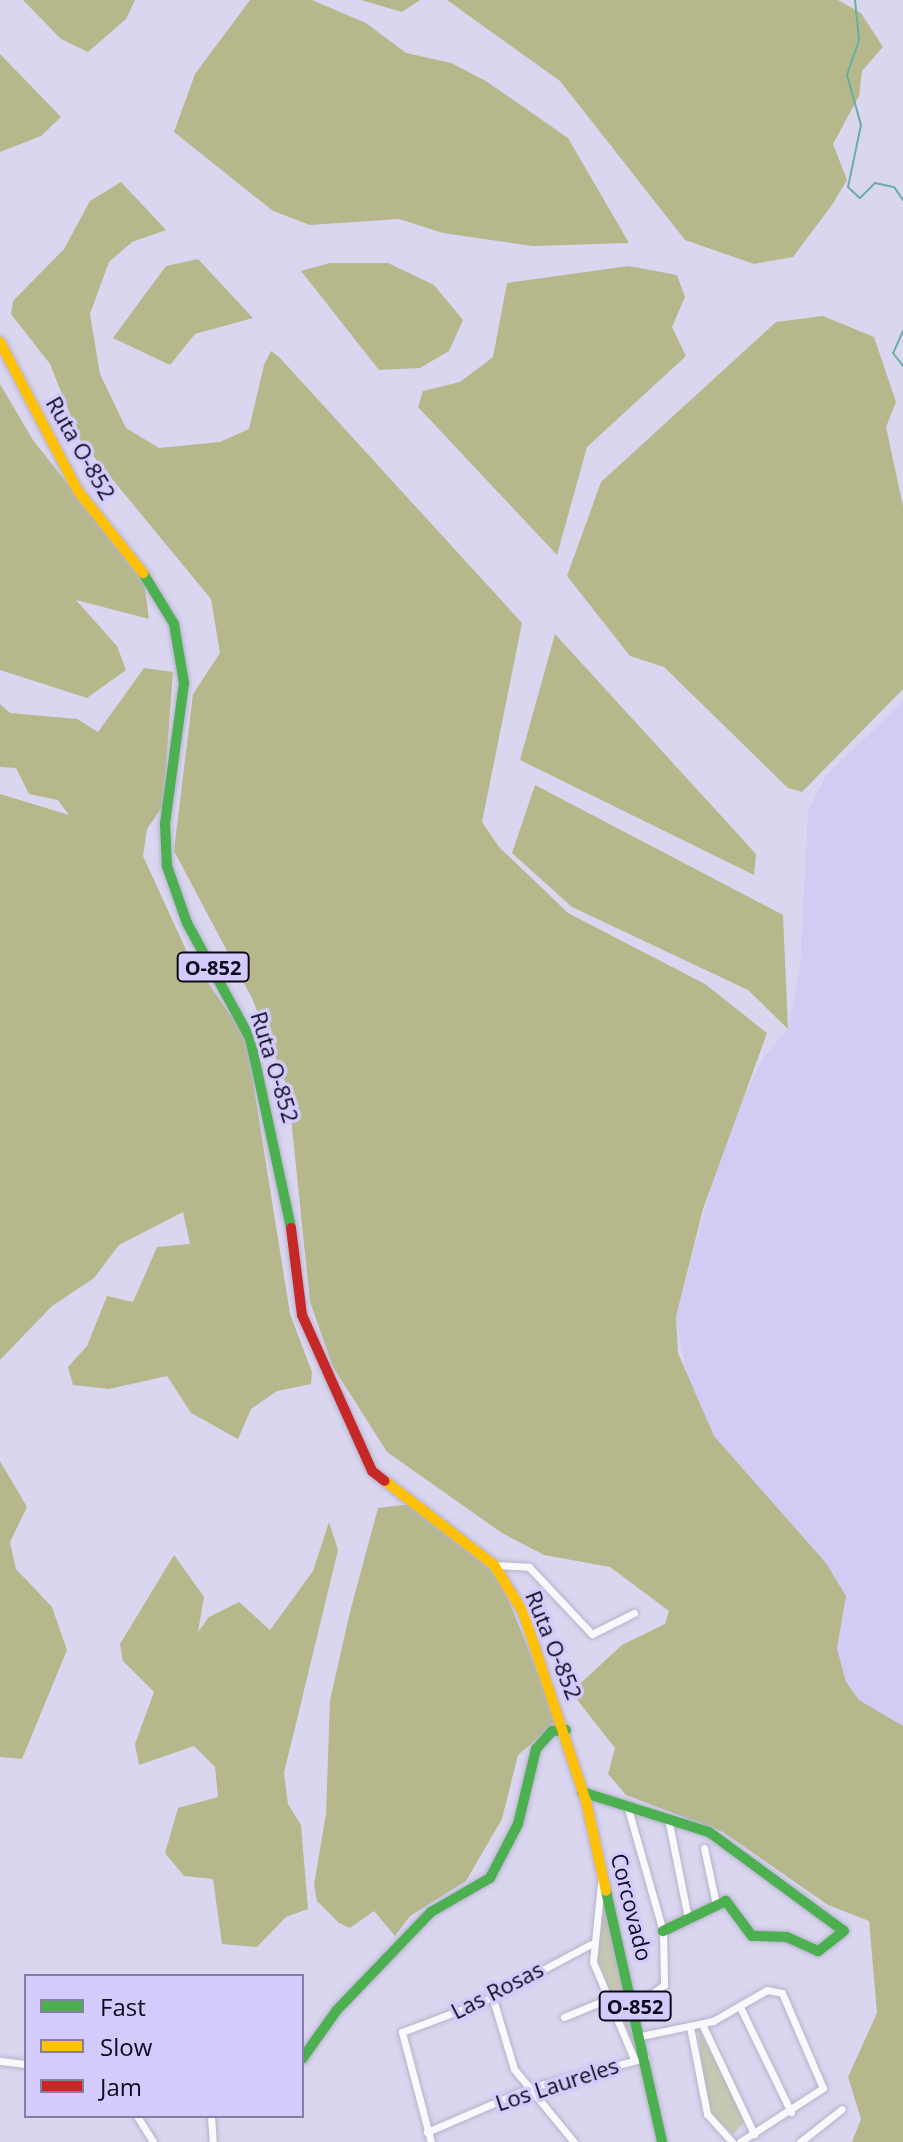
<!DOCTYPE html>
<style>
body{margin:0}
#map{position:relative;width:903px;height:2142px;overflow:hidden;background:#dad6f0;font-family:"Open Sans",sans-serif}
div>[style]{position:absolute}
.built>*{inset:0;background:#d2cbf4}
.green>*{inset:0;background:#c6c8b1}
.forest>*{inset:0;background:#b6b88c}
.stream>*{height:2px;margin:-1px;padding:0 1px;transform-origin:1px;border-radius:1px;background:#6aada4}
.roads{filter:drop-shadow(0 0 2px #b6b2c9) drop-shadow(0 0 2px #b6b2c9)}
.street>*{height:7px;margin:-3.5px;padding:0 3.5px;transform-origin:3.5px;border-radius:3.5px;background:#f9f9fd}
.fast>*{height:10px;margin:-5px;padding:0 5px;transform-origin:5px;border-radius:5px;background:#4caf50}
.slow>*{height:10px;margin:-5px;padding:0 5px;transform-origin:5px;border-radius:5px;background:#ffc107}
.jam>*{height:10px;margin:-5px;padding:0 5px;transform-origin:5px;border-radius:5px;background:#c62828}
span{translate:-50% -50%;white-space:nowrap;text-align:center;line-height:1.15;-webkit-text-stroke:7px #d3cbfb;paint-order:stroke}
.shield-label span{padding:2px 6px;background:#d3cbfb;border:2px solid;border-radius:6px;-webkit-text-stroke-width:0}
.shield-label{font-size:20px;color:#0f091d;font-weight:700}
.street-label{font-size:22px;color:#0f091d}
.legend{position:absolute;left:24px;top:1974px;width:280px;height:144px;box-sizing:border-box;background:#d3cbfb;border:2px solid #857da2;margin:0;padding:10px 14px;list-style:none;font-size:24px;color:#0f091d}
.legend li{display:flex;align-items:center;gap:16px;height:40px}
.legend b{width:40px;border:2px solid #857da2}
</style>
<div id="map">
<div class="built">
<div style="clip-path:polygon(903px 701px,903px 1726px,859px 1700px,846px 1682px,837px 1648px,846px 1596px,826px 1563px,714px 1436px,689px 1388px,676px 1317px,725px 1136px,763px 1058px,788px 1029px,800px 968px,808px 811px,825px 777px)"></div>
</div>
<div class="green">
<div style="clip-path:polygon(602px 1895px,635px 2047px,594px 1953px)"></div>
<div style="clip-path:polygon(698px 2028px,745px 2121px,733px 2134px,707px 2110px)"></div>
</div>
<div class="forest">
<div style="clip-path:polygon(23px 0,135px 0,126px 19px,88px 52px,61px 39px)"></div>
<div style="clip-path:polygon(250px 0,312px 0,366px 23px,406px 53px,451px 63px,486px 81px,568px 138px,629px 243px,533px 246px,443px 233px,399px 219px,310px 225px,273px 211px,174px 132px,195px 74px)"></div>
<div style="clip-path:polygon(361px 0,420px 0,402px 12px)"></div>
<div style="clip-path:polygon(447px 0,838px 0,861px 13px,883px 47px,862px 71px,859px 96px,833px 144px,847px 180px,832px 205px,793px 257px,754px 264px,685px 240px,560px 81px)"></div>
<div style="clip-path:polygon(0 54px,61px 117px,41px 136px,0 152px)"></div>
<div style="clip-path:polygon(121px 182px,166px 230px,132px 242px,109px 262px,90px 314px,100px 374px,126px 428px,159px 448px,220px 442px,249px 429px,264px 365px,271px 351px,280px 358px,522px 623px,482px 822px,499px 847px,568px 913px,705px 984px,767px 1033px,703px 1209px,676px 1317px,678px 1353px,714px 1436px,826px 1563px,846px 1596px,837px 1648px,846px 1682px,859px 1700px,903px 1726px,903px 2142px,852px 2142px,861px 2119px,848px 2077px,877px 2013px,869px 1921px,828px 1905px,723px 1832px,626px 1795px,608px 1774px,615px 1748px,571px 1692px,622px 1645px,665px 1624px,669px 1611px,610px 1567px,544px 1555px,502px 1533px,387px 1452px,333px 1367px,310px 1302px,288px 1089px,252px 998px,174px 851px,193px 694px,220px 653px,211px 599px,80px 440px,50px 364px,11px 314px,13px 301px,64px 249px,90px 201px)"></div>
<div style="clip-path:polygon(198px 259px,253px 318px,195px 334px,170px 365px,113px 338px,166px 266px)"></div>
<div style="clip-path:polygon(330px 263px,388px 263px,434px 285px,463px 320px,449px 351px,420px 368px,379px 370px,301px 271px)"></div>
<div style="clip-path:polygon(629px 266px,677px 275px,685px 297px,672px 327px,686px 356px,587px 447px,557px 555px,418px 407px,423px 391px,460px 382px,493px 357px,507px 283px)"></div>
<div style="clip-path:polygon(823px 316px,874px 337px,896px 402px,886px 427px,903px 506px,903px 689px,802px 792px,788px 788px,664px 667px,630px 656px,567px 576px,601px 482px,776px 322px)"></div>
<div style="clip-path:polygon(0 384px,33px 440px,144px 581px,149px 619px,76px 600px,117px 646px,126px 670px,87px 698px,0 670px)"></div>
<div style="clip-path:polygon(555px 634px,756px 854px,754px 875px,520px 760px)"></div>
<div style="clip-path:polygon(144px 668px,173px 672px,163px 806px,147px 829px,143px 856px,187px 952px,246px 1038px,290px 1314px,312px 1372px,311px 1384px,277px 1391px,251px 1409px,238px 1439px,191px 1413px,167px 1376px,109px 1389px,73px 1385px,68px 1367px,87px 1346px,107px 1296px,133px 1302px,157px 1247px,190px 1244px,183px 1212px,119px 1245px,94px 1278px,52px 1306px,0 1360px,0 794px,69px 815px,58px 800px,29px 794px,16px 768px,0 767px,0 704px,10px 713px,77px 719px,98px 732px)"></div>
<div style="clip-path:polygon(535px 785px,783px 915px,788px 1029px,748px 990px,572px 907px,512px 853px)"></div>
<div style="clip-path:polygon(0 1461px,27px 1507px,10px 1542px,16px 1569px,52px 1607px,67px 1650px,22px 1759px,0 1757px)"></div>
<div style="clip-path:polygon(411px 1504px,475px 1548px,500px 1579px,558px 1722px,518px 1755px,502px 1819px,466px 1881px,410px 1916px,395px 1936px,374px 1911px,350px 1928px,339px 1923px,317px 1901px,314px 1885px,326px 1814px,330px 1700px,350px 1612px,378px 1508px)"></div>
<div style="clip-path:polygon(329px 1522px,338px 1550px,284px 1773px,288px 1804px,301px 1825px,308px 1909px,286px 1917px,257px 1947px,222px 1944px,213px 1879px,184px 1876px,165px 1853px,178px 1808px,218px 1797px,215px 1767px,194px 1746px,139px 1765px,135px 1744px,154px 1692px,123px 1661px,120px 1644px,174px 1555px,204px 1597px,198px 1632px,209px 1617px,239px 1602px,270px 1630px,313px 1571px)"></div>
</div>
<div class="stream">
<div style="left:855px;top:0;width:40px;rotate:84.3deg"></div>
<div style="left:859px;top:40px;width:37px;rotate:109deg"></div>
<div style="left:847px;top:75px;width:52px;rotate:74.4deg"></div>
<div style="left:861px;top:125px;width:63px;rotate:101.8deg"></div>
<div style="left:848px;top:187px;width:16px;rotate:43deg"></div>
<div style="left:860px;top:198px;width:21px;rotate:-45deg"></div>
<div style="left:875px;top:183px;width:19px;rotate:12deg"></div>
<div style="left:894px;top:187px;width:16px;rotate:55deg"></div>
<div style="left:903px;top:331px;width:24px;rotate:114deg"></div>
<div style="left:893px;top:353px;width:16px;rotate:52deg"></div>
</div>
<div class="roads">
<div class="street">
<div style="left:494px;top:1565px;width:35px;rotate:3deg"></div>
<div style="left:529px;top:1567px;width:92px;rotate:46.8deg"></div>
<div style="left:592px;top:1634px;width:47px;rotate:-26.6deg"></div>
<div style="left:627px;top:1805px;width:131px;rotate:74.1deg"></div>
<div style="left:663px;top:1931px;width:54px;rotate:88.9deg"></div>
<div style="left:664px;top:1985px;width:36px;rotate:144deg"></div>
<div style="left:668px;top:1818px;width:102px;rotate:78.7deg"></div>
<div style="left:704px;top:1848px;width:57px;rotate:77.9deg"></div>
<div style="left:601px;top:1883px;width:79px;rotate:95.8deg"></div>
<div style="left:593px;top:1962px;width:105px;rotate:67.1deg"></div>
<div style="left:492px;top:1996px;width:76px;rotate:73.2deg"></div>
<div style="left:514px;top:2069px;width:94px;rotate:50.6deg"></div>
<div style="left:740px;top:2007px;width:117px;rotate:64.1deg"></div>
<div style="left:564px;top:2017px;width:48px;rotate:-22.2deg"></div>
<div style="left:702px;top:2024px;width:122px;rotate:64.7deg"></div>
<div style="left:690px;top:2027px;width:89px;rotate:78.9deg"></div>
<div style="left:707px;top:2114px;width:38px;rotate:48deg"></div>
<div style="left:641px;top:2036px;width:74px;rotate:-11.8deg"></div>
<div style="left:713px;top:2021px;width:62px;rotate:-29.9deg"></div>
<div style="left:767px;top:1990px;width:15px;rotate:11deg"></div>
<div style="left:782px;top:1993px;width:103px;rotate:66.7deg"></div>
<div style="left:823px;top:2088px;width:99px;rotate:147deg"></div>
<div style="left:0;top:2061px;width:26px;rotate:7deg"></div>
<div style="left:137px;top:2116px;width:31px;rotate:58deg"></div>
<div style="left:211px;top:2116px;width:26px;rotate:86deg"></div>
<div style="left:427px;top:2132px;width:111px;rotate:-23.3deg"></div>
<div style="left:529px;top:2088px;width:120px;rotate:-14.5deg"></div>
<div style="left:431px;top:2142px;width:114px;rotate:-104.8deg"></div>
<div style="left:402px;top:2032px;width:85px;rotate:-20.6deg"></div>
<div style="left:482px;top:2002px;width:123px;rotate:-28deg"></div>
<div style="left:800px;top:2142px;width:53px;rotate:-38.2deg"></div>
</div>
<div class="fast">
<div style="left:143px;top:573px;width:60px;rotate:58.7deg"></div>
<div style="left:174px;top:624px;width:60px;rotate:80.4deg"></div>
<div style="left:184px;top:683px;width:142px;rotate:97.7deg"></div>
<div style="left:165px;top:824px;width:42px;rotate:87.3deg"></div>
<div style="left:167px;top:866px;width:60px;rotate:70.7deg"></div>
<div style="left:187px;top:923px;width:131px;rotate:61.3deg"></div>
<div style="left:250px;top:1038px;width:194px;rotate:77.8deg"></div>
<div style="left:582px;top:1792px;width:133px;rotate:17.5deg"></div>
<div style="left:709px;top:1832px;width:167px;rotate:36.3deg"></div>
<div style="left:844px;top:1931px;width:33px;rotate:142deg"></div>
<div style="left:818px;top:1951px;width:34px;rotate:-156deg"></div>
<div style="left:787px;top:1937px;width:35px;rotate:-178deg"></div>
<div style="left:752px;top:1936px;width:44px;rotate:-126.6deg"></div>
<div style="left:726px;top:1901px;width:70px;rotate:154.5deg"></div>
<div style="left:606px;top:1891px;width:257px;rotate:77.4deg"></div>
<div style="left:302px;top:2059px;width:60px;rotate:-54.5deg"></div>
<div style="left:337px;top:2010px;width:136px;rotate:-46.2deg"></div>
<div style="left:431px;top:1912px;width:68px;rotate:-30deg"></div>
<div style="left:490px;top:1878px;width:61px;rotate:-62.6deg"></div>
<div style="left:518px;top:1824px;width:77px;rotate:-76.5deg"></div>
<div style="left:536px;top:1749px;width:24px;rotate:-48deg"></div>
<div style="left:552px;top:1731px;width:14px;rotate:-4deg"></div>
</div>
<div class="slow">
<div style="left:0;top:342px;width:168px;rotate:62.4deg"></div>
<div style="left:78px;top:491px;width:105px;rotate:51.6deg"></div>
<div style="left:385px;top:1481px;width:138px;rotate:37.6deg"></div>
<div style="left:494px;top:1565px;width:55px;rotate:58.3deg"></div>
<div style="left:523px;top:1612px;width:199px;rotate:71.6deg"></div>
<div style="left:586px;top:1801px;width:92px;rotate:77.5deg"></div>
</div>
<div class="jam">
<div style="left:291px;top:1228px;width:88px;rotate:82.8deg"></div>
<div style="left:302px;top:1315px;width:171px;rotate:65.8deg"></div>
<div style="left:372px;top:1471px;width:16px;rotate:38deg"></div>
</div>
</div>
<div class="shield-label">
<span style="left:213px;top:967px">O-852</span>
<span style="left:635px;top:2006px">O-852</span>
</div>
<div class="street-label">
<span style="left:81px;top:448px;rotate:60deg">Ruta O-852</span>
<span style="left:275px;top:1067px;rotate:73deg">Ruta O-852</span>
<span style="left:554px;top:1645px;rotate:68deg">Ruta O-852</span>
<span style="left:632px;top:1907px;rotate:76deg">Corcovado</span>
<span style="left:497px;top:1990px;rotate:-27deg">Las Rosas</span>
<span style="left:557px;top:2084px;rotate:-18deg">Los Laureles</span>
</div>
<ul class="legend">
<li><b style="height:10px;background:#4caf50"></b>Fast</li>
<li><b style="height:10px;background:#ffc107"></b>Slow</li>
<li><b style="height:10px;background:#c62828"></b>Jam</li>
</ul>
</div>
